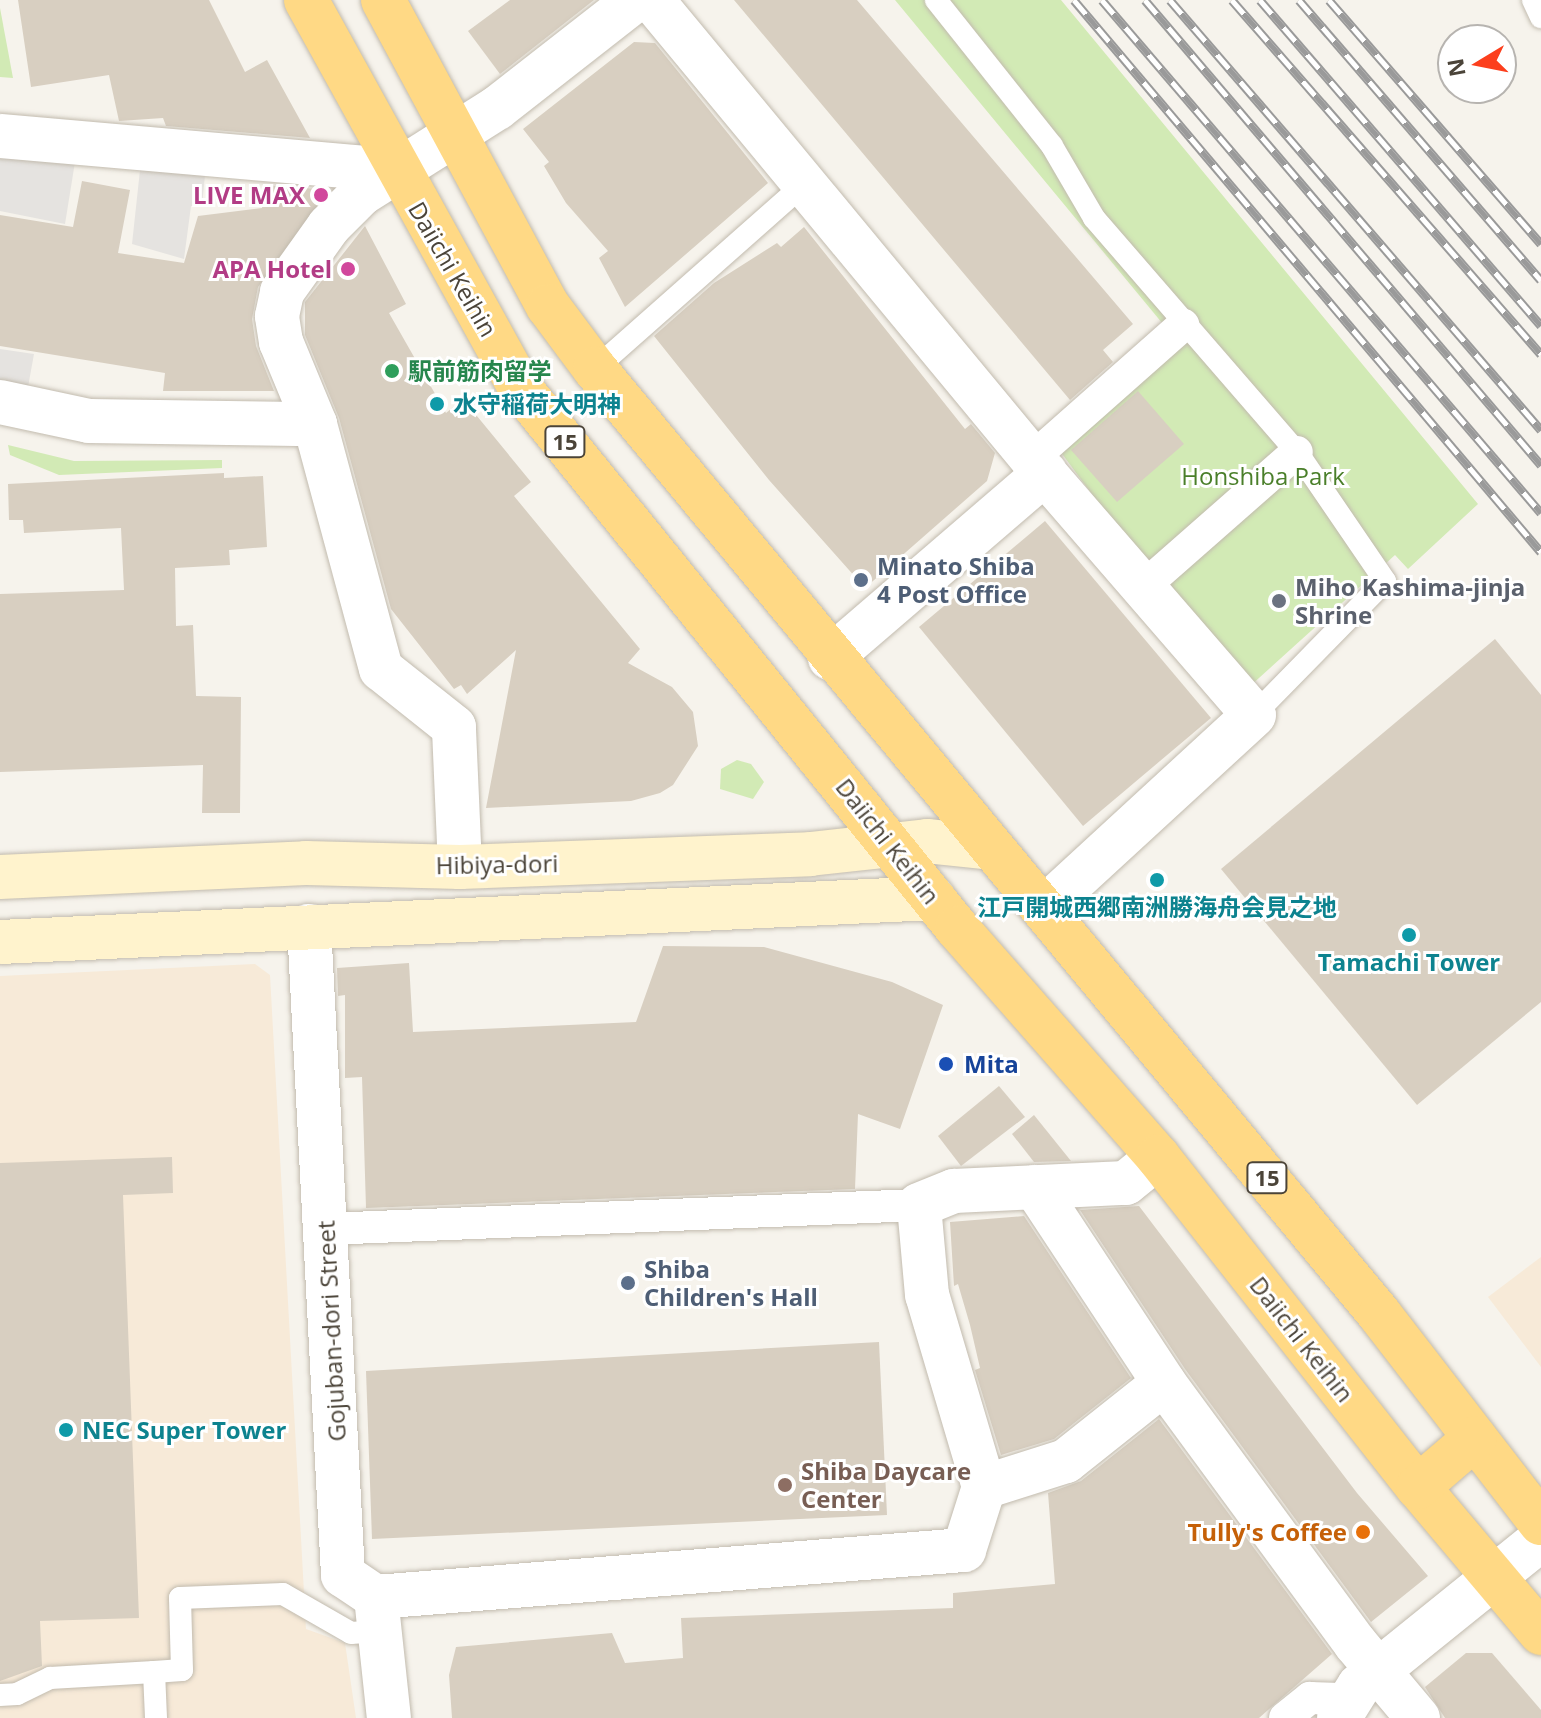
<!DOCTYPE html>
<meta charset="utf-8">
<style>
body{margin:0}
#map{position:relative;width:1541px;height:1718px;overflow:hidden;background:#f6f3ec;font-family:"Open Sans","Noto Sans JP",sans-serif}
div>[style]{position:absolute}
.commercial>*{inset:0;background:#f7ead8}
.green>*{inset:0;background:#d2eab5}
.parking>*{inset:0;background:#e5e3e0}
.building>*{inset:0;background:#d8cfc1}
.roads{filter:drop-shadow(0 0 2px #c2bbae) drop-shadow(0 0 2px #c2bbae)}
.service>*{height:22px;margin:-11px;padding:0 11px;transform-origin:11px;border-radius:11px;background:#fff}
.pedestrian>*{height:32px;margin:-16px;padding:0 16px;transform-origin:16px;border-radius:16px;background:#fff}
.minor>*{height:44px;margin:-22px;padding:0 22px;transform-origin:22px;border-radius:22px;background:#fff}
.tertiary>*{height:44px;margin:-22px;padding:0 22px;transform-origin:22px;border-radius:22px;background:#fff}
.secondary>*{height:44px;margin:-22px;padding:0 22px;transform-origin:22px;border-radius:22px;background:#fff3cd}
.trunk>*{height:44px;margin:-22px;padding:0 22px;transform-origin:22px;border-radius:22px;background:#ffd985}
.rail>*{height:9px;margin-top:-4.5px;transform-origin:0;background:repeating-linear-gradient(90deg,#fff 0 18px,#9a9a9a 0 36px);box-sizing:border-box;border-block:2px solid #9a9a9a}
.dots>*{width:22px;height:22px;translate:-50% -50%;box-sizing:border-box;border:4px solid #fff;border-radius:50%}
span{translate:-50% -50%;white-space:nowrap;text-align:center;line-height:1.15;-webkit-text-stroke:6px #fff;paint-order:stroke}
.shield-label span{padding:2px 6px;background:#fff;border:2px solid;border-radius:6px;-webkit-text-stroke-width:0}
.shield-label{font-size:22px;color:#4b4439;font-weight:700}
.hotel-label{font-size:24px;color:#b23c85;font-weight:700}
.right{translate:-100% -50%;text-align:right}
.street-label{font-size:24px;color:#4b4439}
.leisure-label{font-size:24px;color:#27864d;font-weight:700}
.left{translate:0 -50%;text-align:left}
.culture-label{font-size:24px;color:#0d838f;font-weight:700}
.park-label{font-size:24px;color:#4a7f2a}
.service-label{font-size:24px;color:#4e5e75;font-weight:700}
.worship-label{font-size:24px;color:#5b616d;font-weight:700}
.transit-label{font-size:24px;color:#164399;font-weight:700}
.education-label{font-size:24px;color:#785e54;font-weight:700}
.food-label{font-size:24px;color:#c56008;font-weight:700}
.north{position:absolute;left:1437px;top:24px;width:80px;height:80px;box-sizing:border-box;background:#fff;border:2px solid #b7b4b0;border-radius:50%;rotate:260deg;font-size:22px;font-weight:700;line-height:32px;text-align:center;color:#4b4439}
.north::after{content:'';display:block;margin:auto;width:28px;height:36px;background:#fc3f1d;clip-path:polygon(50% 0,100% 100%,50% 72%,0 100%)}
</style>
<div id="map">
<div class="commercial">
<div style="clip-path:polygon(255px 964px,270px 975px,306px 1629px,345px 1643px,356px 1718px,0 1718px,0 976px)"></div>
<div style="clip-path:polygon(1541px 1257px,1541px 1367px,1488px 1297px)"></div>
</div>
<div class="green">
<div style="clip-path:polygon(895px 0,1061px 0,1478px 504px,1408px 569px,1395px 555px,1249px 687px,1154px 578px,1057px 447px,1177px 341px)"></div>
<div style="clip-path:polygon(0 8px,13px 78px,0 77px)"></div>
<div style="clip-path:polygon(8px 445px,74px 461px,222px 460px,222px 468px,59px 475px,10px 455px)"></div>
<div style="clip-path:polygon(737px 760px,751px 764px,764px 782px,753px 799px,720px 789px,721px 769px)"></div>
</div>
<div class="parking">
<div style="clip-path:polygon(0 156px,75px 162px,65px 224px,0 211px)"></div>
<div style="clip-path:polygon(140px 170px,205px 175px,202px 206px,191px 206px,184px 259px,132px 244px)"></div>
<div style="clip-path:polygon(0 349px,34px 354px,28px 387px,0 383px)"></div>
</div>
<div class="building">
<div style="clip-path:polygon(18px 0,209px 0,245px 72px,267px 60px,310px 138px,166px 126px,163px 118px,119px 121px,109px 75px,31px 87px)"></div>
<div style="clip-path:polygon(510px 0,594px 0,500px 74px,468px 31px)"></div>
<div style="clip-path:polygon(734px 0,857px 0,1133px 324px,1103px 350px,1113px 362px,1070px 400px)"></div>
<div style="clip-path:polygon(634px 42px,655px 43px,768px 183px,625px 307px,599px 258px,608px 251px,566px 203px,544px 166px,549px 162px,523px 129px)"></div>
<div style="clip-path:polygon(82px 181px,130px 190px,118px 253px,184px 263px,198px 216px,262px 208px,266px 185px,330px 190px,258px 287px,252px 319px,256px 346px,274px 391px,163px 391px,165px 373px,0 346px,0 215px,73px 227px)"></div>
<div style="clip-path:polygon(365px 226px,406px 304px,389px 313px,446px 413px,463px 399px,531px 482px,514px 496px,640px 649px,628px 663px,672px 687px,693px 712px,698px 746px,673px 785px,660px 793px,631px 801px,486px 808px,516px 650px,467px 694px,461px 685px,454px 689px,391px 609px,339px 418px,305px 335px,305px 302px)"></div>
<div style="clip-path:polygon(804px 227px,965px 429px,971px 424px,995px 453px,987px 481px,865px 588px,769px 480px,654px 336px,714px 283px,777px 243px,781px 247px)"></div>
<div style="clip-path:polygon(1138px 391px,1184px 444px,1117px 502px,1071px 450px)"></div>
<div style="clip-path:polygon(224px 473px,224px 478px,263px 476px,267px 547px,229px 550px,230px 565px,175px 568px,176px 626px,193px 625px,196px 696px,241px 697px,240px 813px,202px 813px,203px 765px,0 772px,0 594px,124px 590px,121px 528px,24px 533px,23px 520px,9px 520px,8px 484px)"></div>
<div style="clip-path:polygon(1045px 521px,1211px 718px,1083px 826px,919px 627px)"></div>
<div style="clip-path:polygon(1495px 639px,1541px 695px,1541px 1002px,1417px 1105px,1221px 869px)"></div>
<div style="clip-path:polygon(663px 946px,764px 947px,892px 982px,943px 1005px,900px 1129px,858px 1114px,855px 1189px,366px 1208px,362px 1077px,345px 1078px,345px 995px,338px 996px,337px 968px,409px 963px,413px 1032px,636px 1022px)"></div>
<div style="clip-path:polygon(999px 1086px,1025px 1117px,961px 1166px,938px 1136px)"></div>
<div style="clip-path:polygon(1034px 1115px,1071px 1161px,1034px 1162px,1012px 1134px)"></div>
<div style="clip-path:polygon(172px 1157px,173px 1193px,123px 1195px,139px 1618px,40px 1621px,42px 1666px,0 1681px,0 1163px)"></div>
<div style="clip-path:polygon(1139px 1206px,1357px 1493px,1428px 1576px,1371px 1622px,1185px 1369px,1080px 1210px)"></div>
<div style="clip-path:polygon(1024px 1216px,1131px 1378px,1054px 1439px,1001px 1455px,975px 1370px,980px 1368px,970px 1325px,958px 1284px,954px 1286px,950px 1222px)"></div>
<div style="clip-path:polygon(879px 1342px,887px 1515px,372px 1539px,366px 1371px)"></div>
<div style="clip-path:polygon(1159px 1419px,1332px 1654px,1259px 1718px,452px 1718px,449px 1675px,456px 1647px,612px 1633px,625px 1663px,683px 1658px,681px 1618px,953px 1608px,953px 1593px,1055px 1584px,1048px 1493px,1081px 1481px)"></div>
<div style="clip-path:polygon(1466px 1653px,1492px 1653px,1541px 1710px,1541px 1718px,1445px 1718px,1425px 1687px)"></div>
</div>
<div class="roads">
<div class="service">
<div style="left:936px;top:0;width:186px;rotate:51.5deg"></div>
<div style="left:1052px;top:146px;width:83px;rotate:59.7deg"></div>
<div style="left:1094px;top:218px;width:310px;rotate:49.1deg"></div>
<div style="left:1297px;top:452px;width:156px;rotate:55.7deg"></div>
<div style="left:1385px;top:581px;width:187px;rotate:134.4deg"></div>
<div style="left:1533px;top:0;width:19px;rotate:65deg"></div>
<div style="left:595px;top:369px;width:276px;rotate:-41.5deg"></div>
<div style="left:154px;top:1672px;width:28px;rotate:-4deg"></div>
<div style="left:182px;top:1670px;width:72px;rotate:-91.6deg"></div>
<div style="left:180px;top:1598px;width:103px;rotate:-2.2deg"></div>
<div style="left:283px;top:1594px;width:78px;rotate:29.8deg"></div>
<div style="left:351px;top:1633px;width:28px;rotate:-4deg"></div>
<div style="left:0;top:1695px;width:17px;rotate:-3deg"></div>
<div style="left:17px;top:1694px;width:37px;rotate:-26deg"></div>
<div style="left:50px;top:1678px;width:104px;rotate:-3.3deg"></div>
<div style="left:154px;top:1672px;width:46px;rotate:87.5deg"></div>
</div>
<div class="pedestrian">
<div style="left:1044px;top:448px;width:186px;rotate:-41.5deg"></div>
<div style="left:1142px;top:588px;width:206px;rotate:-41.3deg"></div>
<div style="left:326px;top:1229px;width:593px;rotate:-2.32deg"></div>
<div style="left:1285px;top:1718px;width:32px;rotate:-39deg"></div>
<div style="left:1310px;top:1698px;width:37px;rotate:2deg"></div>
</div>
<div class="minor">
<div style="left:652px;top:0;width:597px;rotate:50.37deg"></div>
<div style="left:1033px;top:460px;width:337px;rotate:49.1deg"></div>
<div style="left:1254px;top:715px;width:285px;rotate:137.4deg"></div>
<div style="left:0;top:136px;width:399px;rotate:5deg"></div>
<div style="left:0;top:402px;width:91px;rotate:12.1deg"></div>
<div style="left:89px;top:421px;width:226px;rotate:0.8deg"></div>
<div style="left:830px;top:658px;width:284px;rotate:-40.7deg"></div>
<div style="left:460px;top:867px;width:140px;rotate:-92.5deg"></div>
<div style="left:454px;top:727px;width:93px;rotate:-141.5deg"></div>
<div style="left:381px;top:669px;width:254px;rotate:-105.1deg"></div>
<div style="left:315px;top:424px;width:89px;rotate:-112.5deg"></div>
<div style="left:281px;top:342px;width:26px;rotate:-99deg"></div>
<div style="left:277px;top:316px;width:25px;rotate:-78deg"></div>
<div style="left:282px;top:292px;width:81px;rotate:-54.5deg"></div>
<div style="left:329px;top:226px;width:45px;rotate:-45deg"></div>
<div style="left:361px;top:194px;width:161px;rotate:-32.3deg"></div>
<div style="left:497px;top:108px;width:175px;rotate:-38deg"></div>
<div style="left:309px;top:926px;width:650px;rotate:87deg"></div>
<div style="left:343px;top:1575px;width:40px;rotate:34deg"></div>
<div style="left:376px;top:1597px;width:122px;rotate:83.9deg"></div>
<div style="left:1035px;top:1187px;width:235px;rotate:56.6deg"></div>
<div style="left:1164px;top:1383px;width:323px;rotate:53.7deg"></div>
<div style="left:1355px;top:1643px;width:98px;rotate:50deg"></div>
<div style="left:984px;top:1487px;width:86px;rotate:-17.6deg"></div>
<div style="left:1066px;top:1461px;width:125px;rotate:-38.5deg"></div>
<div style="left:376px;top:1597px;width:590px;rotate:-4.57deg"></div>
<div style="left:964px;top:1550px;width:66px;rotate:-72.4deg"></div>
<div style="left:984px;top:1487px;width:200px;rotate:-106.5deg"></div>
<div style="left:927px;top:1295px;width:90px;rotate:-95.1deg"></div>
<div style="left:919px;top:1205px;width:38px;rotate:-22deg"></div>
<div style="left:954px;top:1191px;width:172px;rotate:-2.7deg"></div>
<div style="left:1126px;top:1183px;width:41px;rotate:-39.1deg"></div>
</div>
<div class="tertiary">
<div style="left:1339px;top:1718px;width:38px;rotate:-58deg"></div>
<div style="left:1359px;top:1686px;width:234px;rotate:-38.9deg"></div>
</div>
<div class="secondary">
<div style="left:0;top:877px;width:306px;rotate:-2.6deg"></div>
<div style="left:306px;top:863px;width:154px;rotate:1.5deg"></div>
<div style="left:460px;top:867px;width:350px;rotate:-2.1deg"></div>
<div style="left:810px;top:854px;width:118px;rotate:-6.3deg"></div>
<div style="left:927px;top:841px;width:65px;rotate:6.1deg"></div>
<div style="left:0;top:942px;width:934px;rotate:-2.7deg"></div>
</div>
<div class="trunk">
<div style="left:306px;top:0;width:444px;rotate:61.1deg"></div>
<div style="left:521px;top:389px;width:693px;rotate:51.03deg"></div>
<div style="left:957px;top:928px;width:305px;rotate:48.7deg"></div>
<div style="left:1158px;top:1157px;width:420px;rotate:51.8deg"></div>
<div style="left:1418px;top:1487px;width:191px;rotate:49.9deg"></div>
<div style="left:383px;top:0;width:348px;rotate:61.7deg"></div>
<div style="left:548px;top:306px;width:79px;rotate:53.3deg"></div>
<div style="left:595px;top:369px;width:1229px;rotate:50.31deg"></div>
<div style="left:1380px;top:1315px;width:263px;rotate:52.3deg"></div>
<div style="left:1418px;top:1487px;width:75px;rotate:-40.7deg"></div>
</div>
</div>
<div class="rail">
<div style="left:1074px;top:0;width:723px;rotate:49.77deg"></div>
<div style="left:1102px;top:0;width:675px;rotate:49.44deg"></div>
<div style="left:1145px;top:0;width:611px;rotate:49.58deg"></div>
<div style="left:1170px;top:0;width:568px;rotate:49.21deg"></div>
<div style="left:1232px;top:0;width:470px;rotate:48.9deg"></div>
<div style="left:1260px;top:0;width:430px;rotate:49.2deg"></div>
<div style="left:1299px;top:0;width:370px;rotate:49.2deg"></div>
<div style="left:1329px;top:0;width:323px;rotate:49deg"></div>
</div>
<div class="dots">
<div style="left:321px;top:195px;background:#d1479c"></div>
<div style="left:348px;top:269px;background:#d1479c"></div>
<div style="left:392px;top:371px;background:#2e9e5b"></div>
<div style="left:437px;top:404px;background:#0f9aa8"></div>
<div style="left:861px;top:580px;background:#5c6f8a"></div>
<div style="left:1279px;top:601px;background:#6b7280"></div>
<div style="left:1157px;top:880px;background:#0f9aa8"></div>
<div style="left:1409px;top:935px;background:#0f9aa8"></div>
<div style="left:946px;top:1064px;background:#1a4fb4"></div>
<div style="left:628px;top:1283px;background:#5c6f8a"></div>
<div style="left:66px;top:1430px;background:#0f9aa8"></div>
<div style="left:785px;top:1485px;background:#8d6e63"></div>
<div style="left:1363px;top:1532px;background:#e8710a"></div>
</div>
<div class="shield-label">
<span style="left:565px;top:442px">15</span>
<span style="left:1267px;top:1178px">15</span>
</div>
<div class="hotel-label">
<span class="right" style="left:305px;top:195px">LIVE MAX</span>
<span class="right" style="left:332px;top:269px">APA Hotel</span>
</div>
<div class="street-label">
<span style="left:453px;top:269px;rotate:60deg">Daiichi Keihin</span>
<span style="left:888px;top:841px;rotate:52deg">Daiichi Keihin</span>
<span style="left:497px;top:864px;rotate:-1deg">Hibiya-dori</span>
<span style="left:331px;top:1331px;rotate:-93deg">Gojuban-dori Street</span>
<span style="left:1302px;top:1339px;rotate:52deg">Daiichi Keihin</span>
</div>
<div class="leisure-label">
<span class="left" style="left:408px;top:371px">駅前筋肉留学</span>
</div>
<div class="culture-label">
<span class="left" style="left:453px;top:404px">水守稲荷大明神</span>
<span style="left:1157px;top:907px">江戸開城西郷南洲勝海舟会見之地</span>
<span style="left:1409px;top:962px">Tamachi Tower</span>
<span class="left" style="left:82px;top:1430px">NEC Super Tower</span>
</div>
<div class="park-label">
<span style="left:1263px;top:476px">Honshiba Park</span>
</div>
<div class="service-label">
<span class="left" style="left:877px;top:580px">Minato Shiba<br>4 Post Office</span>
<span class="left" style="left:644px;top:1283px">Shiba<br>Children's Hall</span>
</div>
<div class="worship-label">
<span class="left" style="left:1295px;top:601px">Miho Kashima-jinja<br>Shrine</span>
</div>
<div class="transit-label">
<span class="left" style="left:964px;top:1064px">Mita</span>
</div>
<div class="education-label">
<span class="left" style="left:801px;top:1485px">Shiba Daycare<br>Center</span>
</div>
<div class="food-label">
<span class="right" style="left:1347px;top:1532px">Tully's Coffee</span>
</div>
<div class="north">N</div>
</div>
